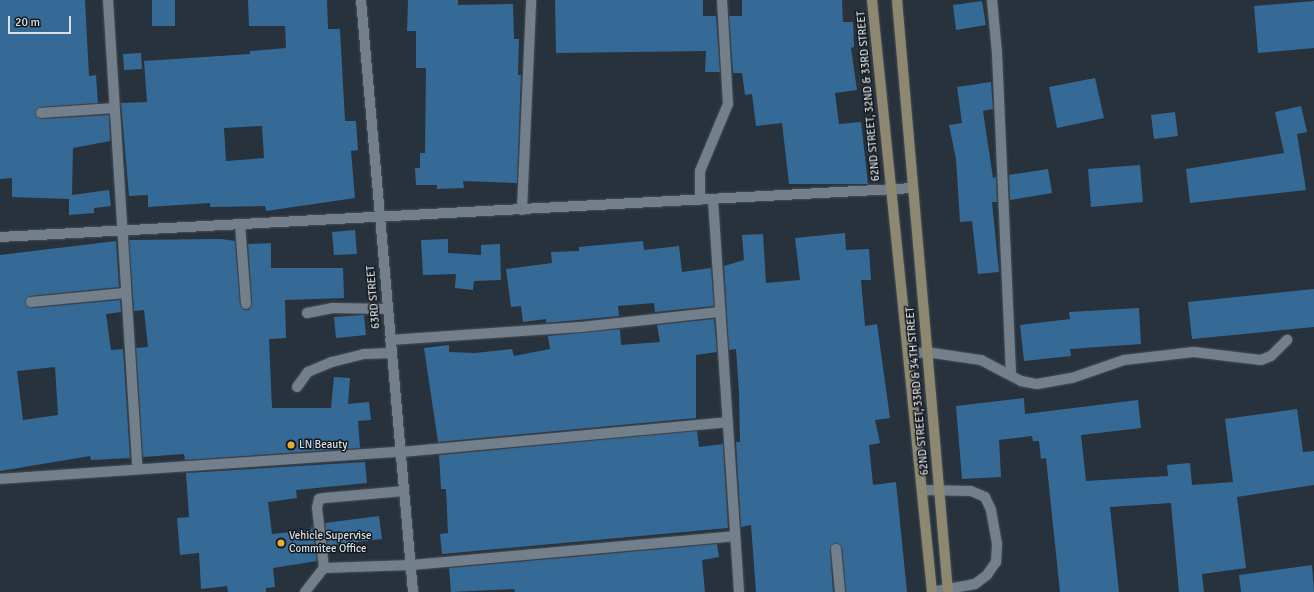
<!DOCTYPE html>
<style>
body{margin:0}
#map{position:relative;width:1314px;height:592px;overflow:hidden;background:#27323c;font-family:Signika,sans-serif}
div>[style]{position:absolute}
.building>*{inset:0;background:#366a96}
.roads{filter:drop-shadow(0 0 1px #475059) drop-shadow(0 0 1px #475059)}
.service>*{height:10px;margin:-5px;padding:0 5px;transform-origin:5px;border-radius:5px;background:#73808c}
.minor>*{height:10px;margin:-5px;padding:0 5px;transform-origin:5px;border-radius:5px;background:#73808c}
.secondary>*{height:10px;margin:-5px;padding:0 5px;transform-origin:5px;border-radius:5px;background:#8e8870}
.dots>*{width:11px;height:11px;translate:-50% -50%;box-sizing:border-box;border:2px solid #14191d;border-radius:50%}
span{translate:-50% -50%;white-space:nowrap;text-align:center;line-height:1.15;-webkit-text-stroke:3px #14191d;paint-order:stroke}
.street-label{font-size:11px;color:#d8dfe6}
.poi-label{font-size:11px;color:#d8dfe6}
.left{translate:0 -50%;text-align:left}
.scale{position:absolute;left:8px;top:16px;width:63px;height:18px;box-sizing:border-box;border:2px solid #d8dfe6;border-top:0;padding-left:5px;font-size:12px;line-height:14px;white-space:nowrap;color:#d8dfe6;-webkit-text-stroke:3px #14191d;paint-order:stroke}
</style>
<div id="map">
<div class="building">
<div style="clip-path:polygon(0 0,85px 0,89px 76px,96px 75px,98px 103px,41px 107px,35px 114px,41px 119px,109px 115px,110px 141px,73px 148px,72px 195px,109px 190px,111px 206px,94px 208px,94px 213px,69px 215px,69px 199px,12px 197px,12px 178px,0 179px)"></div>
<div style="clip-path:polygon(152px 0,175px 0,175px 26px,152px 26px)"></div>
<div style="clip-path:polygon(evenodd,248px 0,327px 0,328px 29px,340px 29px,345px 121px,356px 121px,358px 150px,351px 151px,355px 198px,266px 211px,265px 206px,210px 207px,210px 203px,148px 207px,148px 195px,129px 196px,121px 103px,147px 102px,144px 61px,250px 54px,250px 51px,286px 48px,285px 26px,249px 26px,248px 0,262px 126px,264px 158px,226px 161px,224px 128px,262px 126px)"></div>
<div style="clip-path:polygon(408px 0,458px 0,458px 5px,513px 4px,514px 39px,519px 39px,518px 75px,521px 75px,517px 183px,463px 181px,464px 188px,437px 189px,437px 185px,416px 185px,415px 168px,420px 168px,420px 153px,425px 153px,426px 68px,416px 68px,416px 31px,407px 31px)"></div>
<div style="clip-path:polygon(555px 0,703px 0,703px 16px,716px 16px,720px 72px,705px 72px,706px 51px,556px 53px)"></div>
<div style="clip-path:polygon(742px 0,842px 0,843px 22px,853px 22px,854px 47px,851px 48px,857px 90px,835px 93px,839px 124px,861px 122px,868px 184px,789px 184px,782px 123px,756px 126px,752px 94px,745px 95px,742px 73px,733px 73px,729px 16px,742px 16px)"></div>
<div style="clip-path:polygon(982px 1px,986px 25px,956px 30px,953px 5px)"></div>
<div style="clip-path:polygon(1314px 1px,1314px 48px,1258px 53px,1254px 6px)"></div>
<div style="clip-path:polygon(141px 53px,142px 69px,124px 70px,123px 54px)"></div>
<div style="clip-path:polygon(1095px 78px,1104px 118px,1057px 128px,1049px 87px)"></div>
<div style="clip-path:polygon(991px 82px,993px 109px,983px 111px,993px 178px,996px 177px,997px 202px,992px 202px,999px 272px,978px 274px,972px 221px,960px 222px,956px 159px,949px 125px,962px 123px,957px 87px)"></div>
<div style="clip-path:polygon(1301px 106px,1307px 132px,1297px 134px,1306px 190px,1190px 203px,1186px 169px,1284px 153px,1275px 112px)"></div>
<div style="clip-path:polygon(1175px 112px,1178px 136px,1154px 139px,1151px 115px)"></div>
<div style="clip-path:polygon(1140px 165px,1143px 202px,1091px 207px,1088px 169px)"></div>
<div style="clip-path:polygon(1048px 169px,1052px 193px,1010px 200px,1009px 175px)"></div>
<div style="clip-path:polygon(355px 230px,357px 254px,334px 255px,332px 232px)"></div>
<div style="clip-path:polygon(845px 233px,846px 250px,869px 249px,871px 280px,861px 280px,865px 326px,877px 324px,890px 418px,875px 420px,880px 443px,869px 445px,873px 485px,896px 482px,907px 592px,846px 592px,842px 548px,836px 543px,830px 549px,833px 592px,756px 592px,751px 525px,741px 527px,736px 442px,740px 442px,739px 392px,736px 349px,729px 350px,724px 266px,744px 260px,742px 235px,763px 234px,766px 283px,800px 280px,795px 238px)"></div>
<div style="clip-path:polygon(221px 239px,235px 241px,240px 304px,244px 310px,249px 310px,252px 304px,248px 244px,271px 243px,271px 268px,343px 268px,344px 298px,285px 300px,286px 338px,269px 339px,272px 408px,331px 408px,334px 377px,350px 378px,348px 404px,369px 402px,371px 420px,358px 421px,360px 448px,185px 460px,184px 454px,143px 457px,136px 348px,148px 347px,144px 310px,134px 311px,129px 240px)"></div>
<div style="clip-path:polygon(448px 239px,448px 253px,481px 255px,481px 245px,500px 244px,501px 280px,474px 281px,473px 290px,455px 288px,456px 274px,423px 275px,421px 240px)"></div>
<div style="clip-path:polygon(evenodd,116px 241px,119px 287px,30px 296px,25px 302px,32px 308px,120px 300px,121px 312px,106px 314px,111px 350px,123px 349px,130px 458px,91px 460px,90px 456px,0 471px,0 255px,116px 241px,55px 367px,58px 415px,23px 420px,17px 371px,55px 367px)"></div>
<div style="clip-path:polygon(643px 241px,644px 250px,679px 246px,682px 272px,711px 268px,714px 306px,655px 312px,654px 303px,618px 306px,619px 316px,546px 323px,546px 319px,523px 322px,521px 306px,511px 307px,506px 269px,552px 263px,551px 252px,579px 251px,579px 247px)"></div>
<div style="clip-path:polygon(1314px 289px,1314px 327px,1192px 339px,1188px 302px)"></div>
<div style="clip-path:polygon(1139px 308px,1141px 344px,1070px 349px,1071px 356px,1024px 361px,1020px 325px,1070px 319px,1069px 312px)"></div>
<div style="clip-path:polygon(364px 315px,366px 335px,336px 338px,334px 317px)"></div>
<div style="clip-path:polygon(714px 319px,717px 352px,696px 355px,696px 418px,438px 442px,424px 348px,449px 345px,449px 352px,475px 353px,512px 349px,514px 356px,550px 349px,548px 336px,620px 329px,621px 345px,660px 342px,657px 325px)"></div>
<div style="clip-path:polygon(1024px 398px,1025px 414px,1138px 400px,1141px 428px,1081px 435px,1086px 481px,1168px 476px,1167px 465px,1190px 463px,1192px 485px,1233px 482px,1225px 419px,1297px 409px,1303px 452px,1314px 451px,1314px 485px,1237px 497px,1246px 568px,1202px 574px,1204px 592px,1179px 592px,1171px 503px,1110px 507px,1119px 592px,1060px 592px,1046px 458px,1041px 459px,1039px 441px,1033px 441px,1032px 436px,999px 440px,1001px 477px,962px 479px,956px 406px)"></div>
<div style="clip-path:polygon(697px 431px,699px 447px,723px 444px,728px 528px,442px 554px,440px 534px,448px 533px,446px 489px,441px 489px,439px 455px)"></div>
<div style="clip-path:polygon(365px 462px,367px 483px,296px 490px,297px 498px,268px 502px,272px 534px,311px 530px,312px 524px,317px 561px,273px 568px,275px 587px,266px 588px,266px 592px,228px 592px,227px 586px,201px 589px,199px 553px,180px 555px,177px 518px,189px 517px,186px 473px)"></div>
<div style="clip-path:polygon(379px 516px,382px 539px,332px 545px,328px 550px,325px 523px)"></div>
<div style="clip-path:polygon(717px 544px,719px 557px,702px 560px,705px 592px,515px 592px,514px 589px,451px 592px,449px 568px)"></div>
<div style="clip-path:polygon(1312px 565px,1314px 592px,1241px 592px,1239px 575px)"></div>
</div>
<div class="roads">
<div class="service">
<div style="left:992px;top:0;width:53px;rotate:84.6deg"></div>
<div style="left:997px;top:53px;width:322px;rotate:87.5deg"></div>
<div style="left:908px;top:354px;width:18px;rotate:-6deg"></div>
<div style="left:926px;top:352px;width:56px;rotate:8.3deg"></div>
<div style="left:981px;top:360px;width:45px;rotate:27.7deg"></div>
<div style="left:1021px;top:381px;width:16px;rotate:11deg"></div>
<div style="left:1037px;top:384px;width:36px;rotate:-10deg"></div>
<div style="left:1072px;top:378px;width:55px;rotate:-19.1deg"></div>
<div style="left:1124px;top:360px;width:70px;rotate:-6.5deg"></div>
<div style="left:1194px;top:352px;width:67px;rotate:6.8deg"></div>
<div style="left:1261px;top:360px;width:11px;rotate:-22deg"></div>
<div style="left:1271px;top:356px;width:23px;rotate:-45deg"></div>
<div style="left:297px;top:387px;width:19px;rotate:-54deg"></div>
<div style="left:308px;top:372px;width:26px;rotate:-23deg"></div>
<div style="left:332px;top:362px;width:33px;rotate:-14deg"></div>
<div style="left:364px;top:354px;width:28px;rotate:-2deg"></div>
<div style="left:923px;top:490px;width:48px;rotate:1.2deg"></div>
<div style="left:971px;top:491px;width:15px;rotate:23deg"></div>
<div style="left:985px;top:497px;width:14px;rotate:65deg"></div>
<div style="left:991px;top:510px;width:35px;rotate:80deg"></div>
<div style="left:997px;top:544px;width:18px;rotate:93deg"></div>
<div style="left:996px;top:562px;width:16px;rotate:125deg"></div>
<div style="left:987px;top:575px;width:15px;rotate:143deg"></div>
<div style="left:975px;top:584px;width:44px;rotate:169.5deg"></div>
<div style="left:404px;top:491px;width:80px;rotate:175deg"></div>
<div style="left:324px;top:498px;width:5px;rotate:169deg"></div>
<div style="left:319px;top:499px;width:9px;rotate:103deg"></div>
<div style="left:317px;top:508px;width:60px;rotate:83.3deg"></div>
<div style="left:324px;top:568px;width:87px;rotate:-2deg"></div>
<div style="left:305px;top:592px;width:31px;rotate:-52deg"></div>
</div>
<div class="minor">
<div style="left:108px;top:0;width:468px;rotate:86.4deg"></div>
<div style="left:361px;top:0;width:594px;rotate:84.98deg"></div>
<div style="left:41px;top:113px;width:73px;rotate:-3.9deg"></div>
<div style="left:700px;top:200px;width:29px;rotate:-90deg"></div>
<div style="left:700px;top:171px;width:73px;rotate:-67.3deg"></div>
<div style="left:728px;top:104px;width:104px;rotate:-93.3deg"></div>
<div style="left:713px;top:200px;width:393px;rotate:86.2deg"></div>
<div style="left:522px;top:210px;width:210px;rotate:-87.5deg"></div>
<div style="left:240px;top:224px;width:80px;rotate:85.7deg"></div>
<div style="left:0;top:237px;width:914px;rotate:-3.07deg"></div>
<div style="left:31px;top:302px;width:94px;rotate:-5.5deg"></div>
<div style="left:307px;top:313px;width:25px;rotate:-11deg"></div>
<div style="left:332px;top:308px;width:56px;rotate:1deg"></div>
<div style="left:390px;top:340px;width:191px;rotate:-3.9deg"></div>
<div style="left:581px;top:327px;width:138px;rotate:-6.2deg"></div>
<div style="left:0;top:479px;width:402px;rotate:-3.9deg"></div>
<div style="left:401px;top:452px;width:328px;rotate:-5.2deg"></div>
<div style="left:836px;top:549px;width:43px;rotate:84.7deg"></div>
<div style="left:411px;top:565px;width:325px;rotate:-5.1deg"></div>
</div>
<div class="secondary">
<div style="left:872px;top:0;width:595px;rotate:84.21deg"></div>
<div style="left:897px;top:0;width:594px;rotate:85.08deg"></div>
</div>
</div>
<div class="dots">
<div style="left:291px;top:445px;background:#e4ad35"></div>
<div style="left:281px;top:543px;background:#e4ad35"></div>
</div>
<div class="street-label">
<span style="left:869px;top:96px;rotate:-95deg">62ND STREET, 32ND &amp; 33RD STREET</span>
<span style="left:374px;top:297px;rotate:-95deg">63RD STREET</span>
<span style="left:918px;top:391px;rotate:-95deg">62ND STREET, 33RD &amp; 34TH STREET</span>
</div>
<div class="poi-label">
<span class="left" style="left:299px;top:445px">LN Beauty</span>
<span class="left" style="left:289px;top:543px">Vehicle Supervise<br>Commitee Office</span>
</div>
<div class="scale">20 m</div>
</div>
